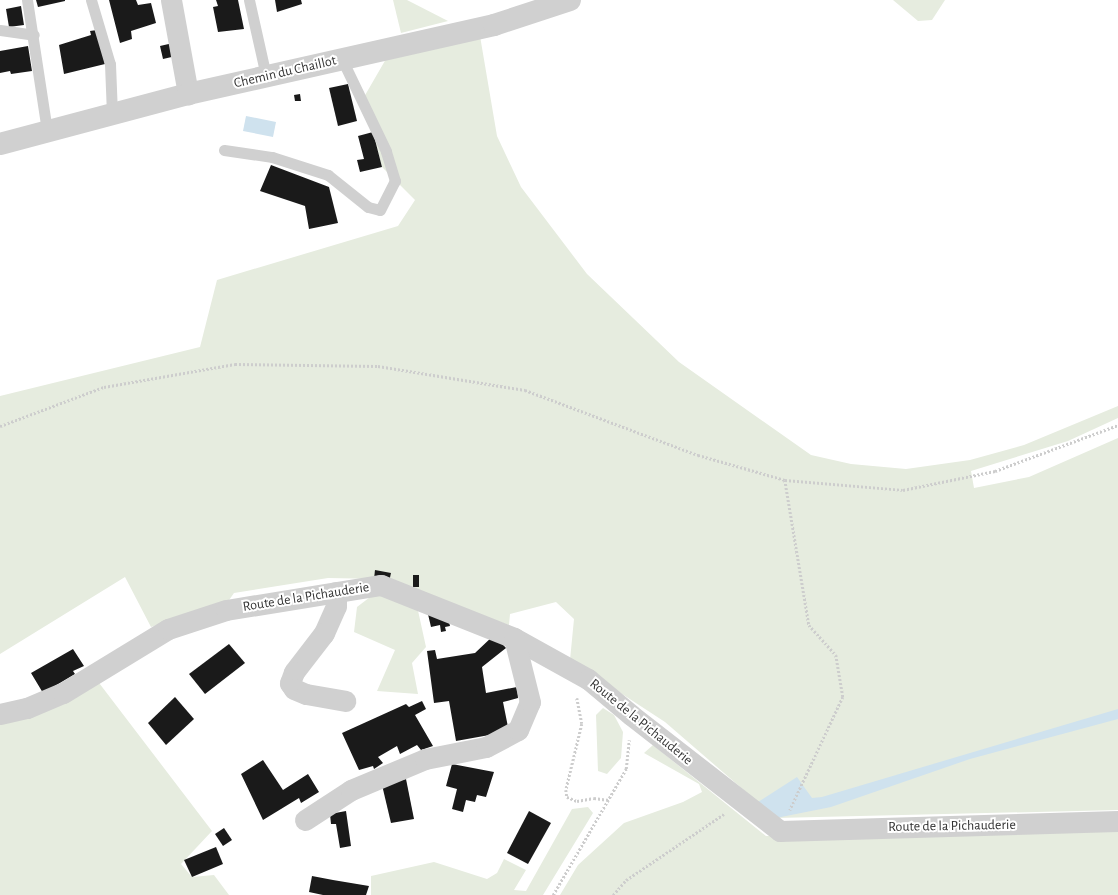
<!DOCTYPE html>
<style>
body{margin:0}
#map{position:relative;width:1118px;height:895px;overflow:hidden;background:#fff;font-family:"Alegreya Sans",sans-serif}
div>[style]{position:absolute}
.green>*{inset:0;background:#e6ecdf}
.water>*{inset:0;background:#cfe2ee}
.building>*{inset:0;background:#1a1a1a}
.path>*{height:2.5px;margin-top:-1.25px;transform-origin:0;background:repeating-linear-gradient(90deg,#cdcdcd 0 2px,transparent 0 4px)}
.service>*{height:11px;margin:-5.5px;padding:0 5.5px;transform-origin:5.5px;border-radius:5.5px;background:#d0d0d0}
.minor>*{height:21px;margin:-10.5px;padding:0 10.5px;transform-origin:10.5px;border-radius:10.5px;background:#d0d0d0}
.tertiary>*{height:22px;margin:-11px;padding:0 11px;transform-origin:11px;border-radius:11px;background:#d0d0d0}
span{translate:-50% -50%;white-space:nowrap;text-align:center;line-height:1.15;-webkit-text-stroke:4px #fff;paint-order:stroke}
.street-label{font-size:14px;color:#333}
</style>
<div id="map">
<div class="green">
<div style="clip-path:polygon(393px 0,407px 0,448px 21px,401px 33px)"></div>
<div style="clip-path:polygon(893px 0,945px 0,932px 20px,918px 21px)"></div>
<div style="clip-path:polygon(480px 36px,497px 136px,521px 187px,587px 274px,679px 362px,811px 455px,851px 464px,906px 469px,970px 460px,1024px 445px,1118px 406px,1118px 418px,1068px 441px,971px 471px,974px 488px,1029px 477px,1118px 438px,1118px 810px,776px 818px,665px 722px,570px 660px,574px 619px,556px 602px,510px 614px,509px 625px,379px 579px,328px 578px,234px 593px,227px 603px,151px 627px,125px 577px,0 654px,0 396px,200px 347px,217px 280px,398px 226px,415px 200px,382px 167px,364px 97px,386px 59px)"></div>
<div style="clip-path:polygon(378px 591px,417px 606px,426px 647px,412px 663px,418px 694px,377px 691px,395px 650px,354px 632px,357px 607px)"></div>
<div style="clip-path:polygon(93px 675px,212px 831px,181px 864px,192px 877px,214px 875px,229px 895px,0 895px,0 714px)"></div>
<div style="clip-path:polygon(603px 708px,614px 715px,623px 732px,621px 758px,607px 774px,598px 771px,596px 715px)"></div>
<div style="clip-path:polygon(653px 745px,766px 836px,1118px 827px,1118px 895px,560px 895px,578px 865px,624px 823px,683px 802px,702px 792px,699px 784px,644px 753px)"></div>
<div style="clip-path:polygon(588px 807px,593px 813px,543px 895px,371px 895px,371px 876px,434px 862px,487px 879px,497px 873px,504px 859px,526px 870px,514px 890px,526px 891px,572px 809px)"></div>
</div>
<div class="water">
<div style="clip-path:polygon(246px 116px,276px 122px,273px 137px,243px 131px)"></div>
<div style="clip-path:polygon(1118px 709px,1118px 719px,970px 759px,831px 807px,776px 818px,758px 802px,797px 777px,812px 798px,822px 797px)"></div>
</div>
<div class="building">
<div style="clip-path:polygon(36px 0,65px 0,65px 1px,38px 7px)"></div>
<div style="clip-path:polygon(109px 0,136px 0,138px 5px,151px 3px,156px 23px,131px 31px,132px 39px,120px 43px)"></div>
<div style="clip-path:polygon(216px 0,238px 0,244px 29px,218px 32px,213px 7px,218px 6px)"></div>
<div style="clip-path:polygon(275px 0,301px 0,302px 4px,277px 12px)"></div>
<div style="clip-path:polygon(21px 6px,24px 25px,9px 27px,6px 9px)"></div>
<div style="clip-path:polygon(97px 30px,105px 64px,64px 74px,59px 45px,91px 35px,90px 31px)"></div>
<div style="clip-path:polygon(173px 43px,176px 56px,163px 59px,160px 46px)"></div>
<div style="clip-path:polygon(28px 46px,32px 71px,11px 74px,10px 71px,0 73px,0 51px)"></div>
<div style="clip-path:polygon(348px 84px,357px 121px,338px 126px,329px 88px)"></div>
<div style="clip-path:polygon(300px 94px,301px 101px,295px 101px,294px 95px)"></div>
<div style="clip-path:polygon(373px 132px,382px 167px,360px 172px,357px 160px,364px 159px,358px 136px)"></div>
<div style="clip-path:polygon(271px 165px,329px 187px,338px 223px,309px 229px,305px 206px,260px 191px)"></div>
<div style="clip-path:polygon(375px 570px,391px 573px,389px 582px,374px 579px)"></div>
<div style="clip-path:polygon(413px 575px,419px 575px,419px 587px,413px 587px)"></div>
<div style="clip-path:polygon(427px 610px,448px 618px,450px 626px,445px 627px,446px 631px,441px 632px,440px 625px,431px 627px)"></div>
<div style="clip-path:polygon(494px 635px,506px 648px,482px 667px,486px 693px,517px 687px,518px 698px,503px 702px,508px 727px,495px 734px,456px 741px,449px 701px,434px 703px,427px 651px,435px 650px,437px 659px,475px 653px)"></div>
<div style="clip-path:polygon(229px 644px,245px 663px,205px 694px,189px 674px)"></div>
<div style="clip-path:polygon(73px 649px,84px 666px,73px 671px,75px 674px,43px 693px,31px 673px)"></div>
<div style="clip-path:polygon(175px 697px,194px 719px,166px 745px,148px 723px)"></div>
<div style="clip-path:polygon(422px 701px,426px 709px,415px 715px,433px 746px,421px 750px,417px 745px,400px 754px,397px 746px,378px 757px,383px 763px,374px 769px,373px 766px,359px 770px,342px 733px,406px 704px,409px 707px)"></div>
<div style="clip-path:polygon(263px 760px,283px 790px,308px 774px,319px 792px,301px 803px,299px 798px,263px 820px,241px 774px)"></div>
<div style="clip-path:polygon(452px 764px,494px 772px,486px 797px,477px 795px,475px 802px,466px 800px,463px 812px,452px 809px,457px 789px,446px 786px)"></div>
<div style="clip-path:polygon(406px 779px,414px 819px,391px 823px,382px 785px)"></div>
<div style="clip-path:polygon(346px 811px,351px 846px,340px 848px,336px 824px,331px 824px,330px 814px)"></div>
<div style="clip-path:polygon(529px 811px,551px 823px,528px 864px,507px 853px)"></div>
<div style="clip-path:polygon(224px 828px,232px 840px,223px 846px,215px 834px)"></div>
<div style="clip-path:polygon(216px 847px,223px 864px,192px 877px,184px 860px)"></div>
<div style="clip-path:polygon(312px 876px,333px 880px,369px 886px,366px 895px,323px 895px,309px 892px)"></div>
</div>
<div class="path">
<div style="left:0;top:426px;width:111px;rotate:-20.6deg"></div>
<div style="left:104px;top:387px;width:133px;rotate:-10deg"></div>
<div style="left:235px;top:364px;width:143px;rotate:0.8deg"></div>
<div style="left:378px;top:366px;width:149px;rotate:9.3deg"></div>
<div style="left:525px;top:390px;width:185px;rotate:20.6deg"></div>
<div style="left:698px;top:455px;width:91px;rotate:16deg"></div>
<div style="left:785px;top:480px;width:118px;rotate:4.8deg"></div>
<div style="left:903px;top:490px;width:94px;rotate:-11.7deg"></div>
<div style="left:995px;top:471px;width:131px;rotate:-20.5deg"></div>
<div style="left:785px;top:480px;width:147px;rotate:80.6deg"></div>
<div style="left:809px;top:625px;width:40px;rotate:48deg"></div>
<div style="left:836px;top:655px;width:43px;rotate:80.5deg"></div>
<div style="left:843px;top:697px;width:125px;rotate:115.1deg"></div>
<div style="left:577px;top:698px;width:26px;rotate:79deg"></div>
<div style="left:582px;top:724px;width:68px;rotate:103.6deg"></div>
<div style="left:566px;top:790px;width:7px;rotate:82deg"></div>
<div style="left:567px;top:797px;width:11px;rotate:22deg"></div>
<div style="left:577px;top:801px;width:17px;rotate:-10deg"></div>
<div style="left:594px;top:798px;width:15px;rotate:8deg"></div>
<div style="left:553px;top:895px;width:146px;rotate:-59.9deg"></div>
<div style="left:626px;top:769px;width:29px;rotate:-84deg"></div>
<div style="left:613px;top:895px;width:20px;rotate:-49deg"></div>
<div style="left:626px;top:880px;width:118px;rotate:-34deg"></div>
</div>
<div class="service">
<div style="left:27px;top:0;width:133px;rotate:81.3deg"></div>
<div style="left:91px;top:0;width:67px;rotate:73.5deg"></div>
<div style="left:110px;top:64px;width:50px;rotate:87.7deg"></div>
<div style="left:249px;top:0;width:78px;rotate:77.4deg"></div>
<div style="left:0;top:30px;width:34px;rotate:8deg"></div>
<div style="left:224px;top:150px;width:49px;rotate:8.3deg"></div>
<div style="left:272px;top:157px;width:59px;rotate:17.8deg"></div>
<div style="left:328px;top:175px;width:51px;rotate:38.7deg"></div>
<div style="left:368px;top:207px;width:12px;rotate:14deg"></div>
<div style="left:380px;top:210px;width:33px;rotate:-63deg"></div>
<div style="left:395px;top:181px;width:31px;rotate:-107deg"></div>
<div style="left:386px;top:151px;width:102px;rotate:-115.6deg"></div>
</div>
<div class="minor">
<div style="left:171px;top:0;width:96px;rotate:79.7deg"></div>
<div style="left:336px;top:592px;width:14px;rotate:90deg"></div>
<div style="left:336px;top:606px;width:30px;rotate:114deg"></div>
<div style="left:324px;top:633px;width:49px;rotate:127.6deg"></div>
<div style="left:294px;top:672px;width:12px;rotate:110deg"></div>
<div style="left:290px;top:683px;width:7px;rotate:56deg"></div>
<div style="left:294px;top:689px;width:13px;rotate:23deg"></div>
<div style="left:306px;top:694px;width:40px;rotate:10deg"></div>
<div style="left:0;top:714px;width:28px;rotate:-13deg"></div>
<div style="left:27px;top:708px;width:39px;rotate:-23deg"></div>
<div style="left:63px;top:693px;width:123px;rotate:-31.4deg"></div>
<div style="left:168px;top:629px;width:61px;rotate:-18.1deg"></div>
<div style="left:226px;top:610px;width:157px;rotate:-9.2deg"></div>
<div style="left:381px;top:585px;width:143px;rotate:21.7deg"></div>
<div style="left:514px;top:638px;width:85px;rotate:29deg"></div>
<div style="left:588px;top:679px;width:56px;rotate:39.9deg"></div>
<div style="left:631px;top:715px;width:189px;rotate:37.9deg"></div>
<div style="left:780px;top:831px;width:338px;rotate:-1.7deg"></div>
<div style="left:305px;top:820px;width:55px;rotate:-33.1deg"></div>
<div style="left:351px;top:790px;width:80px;rotate:-22.7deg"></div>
<div style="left:425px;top:759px;width:62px;rotate:-11.1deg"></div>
<div style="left:486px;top:747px;width:36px;rotate:-28deg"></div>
<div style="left:518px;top:730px;width:30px;rotate:-67deg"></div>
<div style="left:530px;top:702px;width:66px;rotate:-104deg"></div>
</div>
<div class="tertiary">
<div style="left:0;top:144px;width:195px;rotate:-14.9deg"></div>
<div style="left:188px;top:94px;width:314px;rotate:-12.7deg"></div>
<div style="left:494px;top:25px;width:80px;rotate:-18.2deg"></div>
</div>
<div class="street-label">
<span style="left:285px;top:72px;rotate:-13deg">Chemin du Chaillot</span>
<span style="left:306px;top:597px;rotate:-9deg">Route de la Pichauderie</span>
<span style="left:641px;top:722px;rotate:39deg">Route de la Pichauderie</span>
<span style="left:952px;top:826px;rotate:-1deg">Route de la Pichauderie</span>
</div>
</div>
